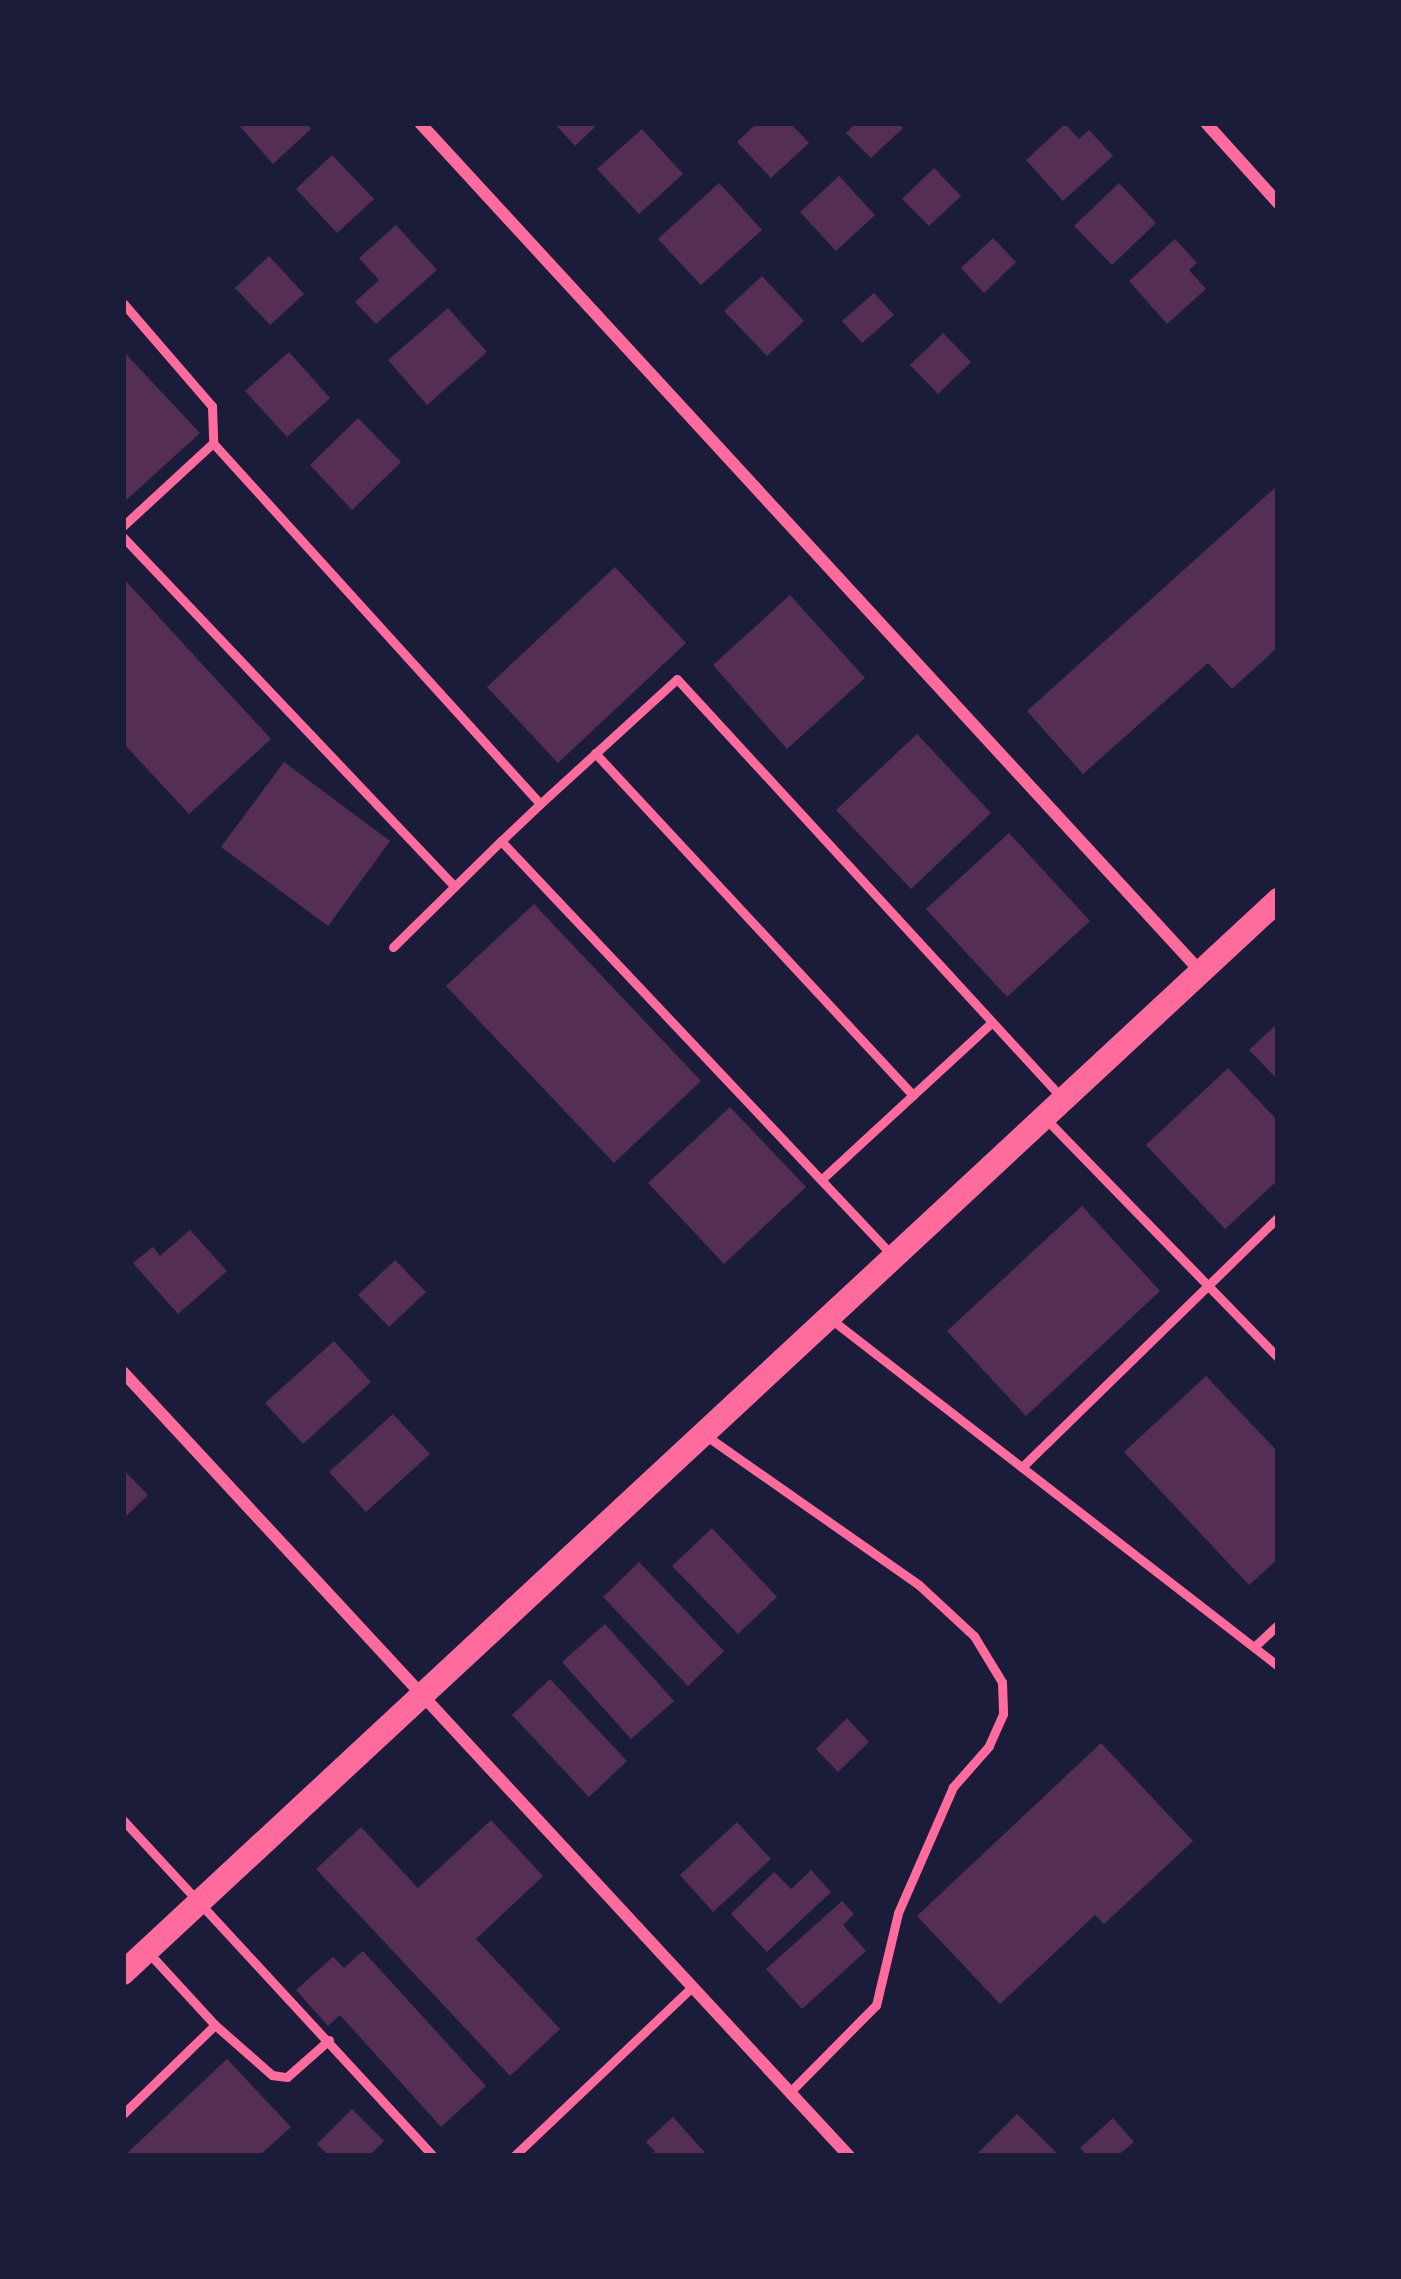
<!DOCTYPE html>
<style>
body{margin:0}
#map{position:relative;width:1401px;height:2279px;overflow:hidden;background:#1b1b3a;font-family:Helvetica,sans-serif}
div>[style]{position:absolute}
.building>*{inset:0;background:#542f53}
.service>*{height:9px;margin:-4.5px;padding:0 4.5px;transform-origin:4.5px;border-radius:4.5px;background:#ff6b9d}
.minor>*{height:12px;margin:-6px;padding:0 6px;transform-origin:6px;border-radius:6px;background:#ff6b9d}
.secondary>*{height:24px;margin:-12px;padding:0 12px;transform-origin:12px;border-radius:12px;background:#ff6b9d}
span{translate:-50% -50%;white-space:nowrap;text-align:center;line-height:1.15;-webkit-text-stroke:12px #1b1b3a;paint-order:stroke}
.frame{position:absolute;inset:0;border:126px solid #1b1b3a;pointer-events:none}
</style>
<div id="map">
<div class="building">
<div style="clip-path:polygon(237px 123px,306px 123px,311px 129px,273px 164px)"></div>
<div style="clip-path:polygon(554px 123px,599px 123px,575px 146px)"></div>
<div style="clip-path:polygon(757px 123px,790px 123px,809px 143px,771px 178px,737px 142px)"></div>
<div style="clip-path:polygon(856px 123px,898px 123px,903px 128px,871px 158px,846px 133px)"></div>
<div style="clip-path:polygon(1065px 124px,1079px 139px,1089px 130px,1113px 156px,1063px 201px,1026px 160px)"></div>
<div style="clip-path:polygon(642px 129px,683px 174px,639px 214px,597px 169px)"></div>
<div style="clip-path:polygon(332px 155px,374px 199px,337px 233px,296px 189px)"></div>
<div style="clip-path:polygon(934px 168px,961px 196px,929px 226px,902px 199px)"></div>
<div style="clip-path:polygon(839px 176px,875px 215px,836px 251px,800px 212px)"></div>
<div style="clip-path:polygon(719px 183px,762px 230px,701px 285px,658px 239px)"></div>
<div style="clip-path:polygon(1119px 183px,1156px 223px,1112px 265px,1074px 226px)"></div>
<div style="clip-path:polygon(396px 225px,437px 270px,376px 324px,355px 302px,379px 280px,359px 258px)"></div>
<div style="clip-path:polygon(993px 238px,1016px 262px,984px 293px,961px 268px)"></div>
<div style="clip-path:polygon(1175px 239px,1197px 263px,1189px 270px,1206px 289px,1167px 324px,1129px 281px)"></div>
<div style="clip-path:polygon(269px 256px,304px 294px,270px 325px,235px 288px)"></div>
<div style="clip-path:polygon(762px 276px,804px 321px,767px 356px,724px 311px)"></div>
<div style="clip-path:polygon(874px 293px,894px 315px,862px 343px,842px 321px)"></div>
<div style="clip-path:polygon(448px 308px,487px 352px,427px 405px,388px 360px)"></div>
<div style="clip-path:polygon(943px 333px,971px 362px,938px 394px,910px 365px)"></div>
<div style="clip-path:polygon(123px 351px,200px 433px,123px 503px)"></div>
<div style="clip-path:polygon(289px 352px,330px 398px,287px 437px,245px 391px)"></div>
<div style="clip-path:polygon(358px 418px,401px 462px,352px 510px,310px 465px)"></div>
<div style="clip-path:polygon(1278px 485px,1278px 647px,1232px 689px,1208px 663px,1083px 774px,1027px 711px)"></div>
<div style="clip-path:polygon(615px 567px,686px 643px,558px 763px,487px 687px)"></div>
<div style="clip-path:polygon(123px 578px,271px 739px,189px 814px,123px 743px)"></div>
<div style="clip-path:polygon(790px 595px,865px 678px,787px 749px,713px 665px)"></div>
<div style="clip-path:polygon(917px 734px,991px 813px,911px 889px,836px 810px)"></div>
<div style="clip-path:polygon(284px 762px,390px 841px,328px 926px,221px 847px)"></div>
<div style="clip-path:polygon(1009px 833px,1090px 921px,1007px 997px,926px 909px)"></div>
<div style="clip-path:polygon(534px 904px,701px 1081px,614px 1163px,446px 986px)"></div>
<div style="clip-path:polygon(1278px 1023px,1278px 1080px,1249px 1050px)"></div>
<div style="clip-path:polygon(1228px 1068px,1278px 1121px,1278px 1180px,1225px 1229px,1146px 1145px)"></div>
<div style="clip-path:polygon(730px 1107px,806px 1187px,724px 1264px,648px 1183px)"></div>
<div style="clip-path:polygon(1082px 1206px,1160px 1291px,1026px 1416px,947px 1331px)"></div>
<div style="clip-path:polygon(190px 1230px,227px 1271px,178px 1314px,133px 1263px,153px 1247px,160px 1256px)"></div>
<div style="clip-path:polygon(395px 1260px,426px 1292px,389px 1327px,358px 1295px)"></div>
<div style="clip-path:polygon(334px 1341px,371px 1382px,303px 1444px,265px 1403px)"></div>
<div style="clip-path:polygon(1206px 1376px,1278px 1452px,1278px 1559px,1249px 1585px,1124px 1452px)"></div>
<div style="clip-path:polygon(393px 1414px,430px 1454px,366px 1512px,329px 1472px)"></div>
<div style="clip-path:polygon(123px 1469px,148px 1495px,123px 1519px)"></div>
<div style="clip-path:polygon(712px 1528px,777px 1597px,738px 1634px,672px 1566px)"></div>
<div style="clip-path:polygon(639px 1562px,724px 1651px,688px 1686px,603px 1597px)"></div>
<div style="clip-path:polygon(605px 1624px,674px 1701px,631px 1739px,562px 1662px)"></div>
<div style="clip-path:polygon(550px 1679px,627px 1761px,589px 1797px,512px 1715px)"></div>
<div style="clip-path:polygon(847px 1718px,869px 1742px,838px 1772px,816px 1749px)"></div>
<div style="clip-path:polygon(1101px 1743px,1193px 1841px,1104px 1924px,1095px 1915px,1000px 2004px,917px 1916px)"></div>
<div style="clip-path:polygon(491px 1820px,543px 1876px,476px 1939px,560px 2029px,510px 2076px,316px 1869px,361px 1827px,418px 1888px)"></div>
<div style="clip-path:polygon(737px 1822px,771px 1859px,713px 1912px,680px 1875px)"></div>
<div style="clip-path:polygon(811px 1870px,831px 1892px,767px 1952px,731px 1914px,774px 1872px,791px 1889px)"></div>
<div style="clip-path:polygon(842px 1901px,854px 1914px,843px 1925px,866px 1951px,802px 2009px,766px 1969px)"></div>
<div style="clip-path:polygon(363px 1951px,486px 2086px,441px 2127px,340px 2015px,328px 2026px,296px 1990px,333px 1957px,344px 1968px)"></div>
<div style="clip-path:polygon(227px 2059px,291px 2127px,259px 2156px,124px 2156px)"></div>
<div style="clip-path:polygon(352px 2109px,384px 2141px,369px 2156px,329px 2156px,317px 2144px)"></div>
<div style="clip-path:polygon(1017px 2114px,1060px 2156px,975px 2156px)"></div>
<div style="clip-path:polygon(673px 2117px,708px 2156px,649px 2156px,655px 2151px,646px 2142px)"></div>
<div style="clip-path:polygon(1113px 2118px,1134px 2142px,1117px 2156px,1088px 2156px,1080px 2148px)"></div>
</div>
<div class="service">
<div style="left:123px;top:303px;width:136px;rotate:49.2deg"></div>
<div style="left:212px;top:406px;width:37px;rotate:88deg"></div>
<div style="left:213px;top:443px;width:487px;rotate:47.8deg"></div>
<div style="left:540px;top:804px;width:54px;rotate:136.5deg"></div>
<div style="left:123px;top:526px;width:122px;rotate:-42.7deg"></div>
<div style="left:123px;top:537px;width:478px;rotate:46.5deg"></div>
<div style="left:595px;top:753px;width:467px;rotate:47.1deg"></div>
<div style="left:540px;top:804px;width:185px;rotate:-42.4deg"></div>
<div style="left:677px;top:679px;width:570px;rotate:47.42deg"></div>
<div style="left:393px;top:947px;width:151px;rotate:-44.5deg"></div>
<div style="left:501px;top:841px;width:568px;rotate:46.64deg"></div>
<div style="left:1045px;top:1118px;width:334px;rotate:45.8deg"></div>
<div style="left:822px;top:1179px;width:231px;rotate:-42.7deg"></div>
<div style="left:832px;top:1320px;width:564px;rotate:37.8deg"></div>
<div style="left:705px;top:1435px;width:261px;rotate:35deg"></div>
<div style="left:919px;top:1585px;width:75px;rotate:42.8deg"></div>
<div style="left:974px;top:1636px;width:54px;rotate:58.7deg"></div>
<div style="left:1002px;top:1682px;width:32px;rotate:88deg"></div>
<div style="left:1003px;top:1714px;width:35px;rotate:114deg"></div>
<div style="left:989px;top:1746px;width:55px;rotate:131.3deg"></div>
<div style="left:953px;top:1787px;width:137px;rotate:113.6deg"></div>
<div style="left:898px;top:1913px;width:95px;rotate:103.4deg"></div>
<div style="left:876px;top:2005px;width:122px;rotate:134.7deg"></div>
<div style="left:1022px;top:1467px;width:358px;rotate:-44.3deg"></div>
<div style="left:1254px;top:1647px;width:33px;rotate:-43deg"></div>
<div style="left:123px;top:1820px;width:457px;rotate:47.3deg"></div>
<div style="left:215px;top:2025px;width:76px;rotate:41.3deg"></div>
<div style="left:272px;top:2075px;width:15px;rotate:8deg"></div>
<div style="left:287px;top:2077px;width:56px;rotate:-41.4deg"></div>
<div style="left:123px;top:2114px;width:128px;rotate:-44.1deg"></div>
<div style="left:215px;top:2025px;width:100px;rotate:-132.6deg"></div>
<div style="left:514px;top:2156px;width:245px;rotate:-43.5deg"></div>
</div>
<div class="minor">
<div style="left:420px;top:123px;width:1154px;rotate:47.39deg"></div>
<div style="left:1206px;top:123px;width:108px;rotate:48deg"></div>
<div style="left:123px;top:1372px;width:1069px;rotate:47.2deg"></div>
</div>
<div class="secondary">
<div style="left:123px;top:1973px;width:1577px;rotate:-42.89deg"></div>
</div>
<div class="frame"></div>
</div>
